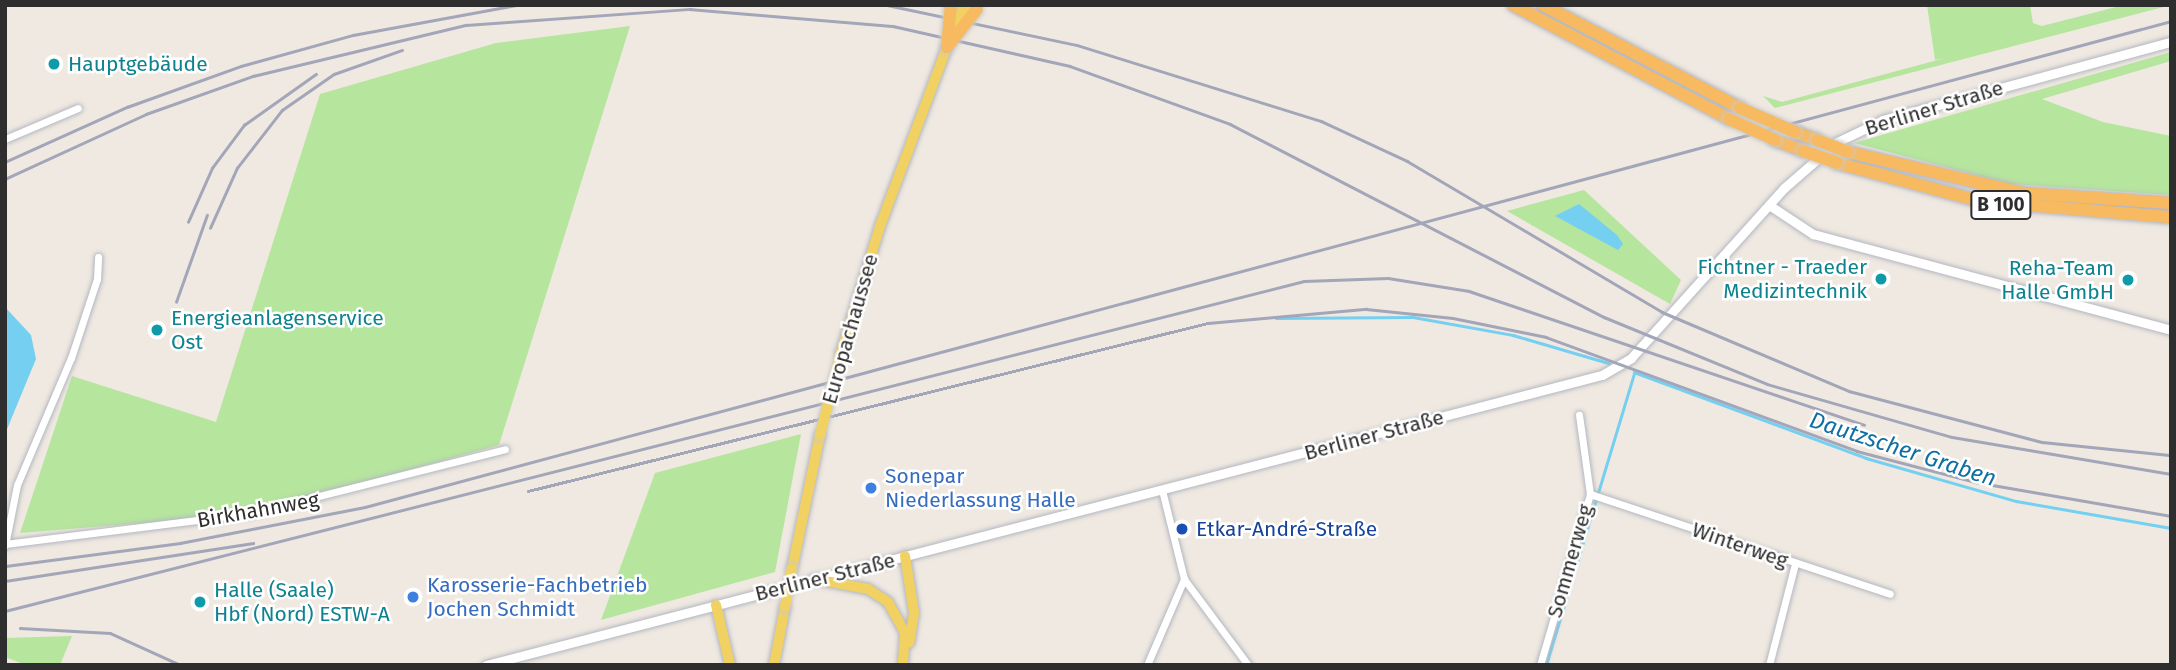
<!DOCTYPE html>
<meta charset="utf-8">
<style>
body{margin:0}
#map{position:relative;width:2176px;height:670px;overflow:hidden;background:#efe9e1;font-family:"Fira Sans",sans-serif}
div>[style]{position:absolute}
.green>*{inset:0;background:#b6e59e}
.water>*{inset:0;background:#75cff0}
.stream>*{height:2.5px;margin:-1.25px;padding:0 1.25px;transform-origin:1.25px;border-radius:1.25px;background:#75cff0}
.roads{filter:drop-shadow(0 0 2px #b4b7c1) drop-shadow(0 0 2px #b4b7c1)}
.minor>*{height:7px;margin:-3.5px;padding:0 3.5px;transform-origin:3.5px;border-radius:3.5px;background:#fff}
.tertiary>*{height:9px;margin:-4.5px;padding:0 4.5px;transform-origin:4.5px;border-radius:4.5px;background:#fff}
.primary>*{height:10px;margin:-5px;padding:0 5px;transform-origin:5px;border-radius:5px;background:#f2d163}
.trunk>*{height:12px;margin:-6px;padding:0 6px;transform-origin:6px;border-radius:6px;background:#f8ba60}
.rail>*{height:2.5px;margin:-1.25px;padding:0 1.25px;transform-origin:1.25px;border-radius:1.25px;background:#a3a6b8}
.bridges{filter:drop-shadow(0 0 2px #c9c9c9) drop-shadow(0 0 2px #c9c9c9)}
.primary-bridge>*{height:10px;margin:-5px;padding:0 5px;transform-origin:5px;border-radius:5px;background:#f2d163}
.trunk-bridge>*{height:12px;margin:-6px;padding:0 6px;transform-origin:6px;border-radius:6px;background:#f8ba60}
.dots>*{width:19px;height:19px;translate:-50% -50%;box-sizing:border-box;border:4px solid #fff;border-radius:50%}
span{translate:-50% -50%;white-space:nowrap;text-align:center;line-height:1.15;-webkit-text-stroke:5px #fff;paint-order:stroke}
.shield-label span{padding:2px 5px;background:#fff;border:2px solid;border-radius:5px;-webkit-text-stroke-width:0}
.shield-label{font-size:19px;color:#2e2e2e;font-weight:700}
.culture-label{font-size:21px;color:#0d838f}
.left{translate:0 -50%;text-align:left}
.right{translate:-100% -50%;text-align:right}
.street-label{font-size:21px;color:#2e2e2e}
.shop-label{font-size:21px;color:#366cbe}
.transit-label{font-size:21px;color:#164399}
.water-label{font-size:23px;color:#0d6fa3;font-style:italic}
.frame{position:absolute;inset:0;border:7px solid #2e2e2e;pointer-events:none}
</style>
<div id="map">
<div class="green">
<div style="clip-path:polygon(1927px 5px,2030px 5px,2033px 23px,2042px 26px,2124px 5px,2171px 5px,1775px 108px,1763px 96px,1782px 102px,1945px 58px,1935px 60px)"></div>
<div style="clip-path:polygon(630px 26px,499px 445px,323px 494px,179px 520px,20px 533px,72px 376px,216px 422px,320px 94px,496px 43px)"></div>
<div style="clip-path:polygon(2171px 52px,2171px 61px,2042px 99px,2103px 122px,2171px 136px,2171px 195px,2011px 184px,1854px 143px)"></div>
<div style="clip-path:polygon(1584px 190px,1681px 280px,1670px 304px,1507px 211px)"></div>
<div style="clip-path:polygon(801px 434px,775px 572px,601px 620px,655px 473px)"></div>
<div style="clip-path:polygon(72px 636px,60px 665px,26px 665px,5px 657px,5px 638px)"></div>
</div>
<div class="water">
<div style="clip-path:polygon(1579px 204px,1617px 235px,1623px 244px,1618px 250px,1555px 216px)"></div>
<div style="clip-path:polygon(5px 307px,31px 335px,36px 359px,5px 434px)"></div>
</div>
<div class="stream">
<div style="left:1276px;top:318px;width:137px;rotate:-0.4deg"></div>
<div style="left:1413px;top:317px;width:102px;rotate:10.2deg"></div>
<div style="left:1513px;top:335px;width:100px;rotate:16.3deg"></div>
<div style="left:1634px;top:372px;width:247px;rotate:20.3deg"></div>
<div style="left:1866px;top:458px;width:156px;rotate:16deg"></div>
<div style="left:2016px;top:501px;width:157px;rotate:9.9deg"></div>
<div style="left:1546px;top:665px;width:304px;rotate:-73.2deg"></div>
</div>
<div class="roads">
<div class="minor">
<div style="left:5px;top:139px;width:79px;rotate:-23deg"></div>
<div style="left:1162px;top:490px;width:92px;rotate:76.1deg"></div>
<div style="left:1184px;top:579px;width:107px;rotate:53.3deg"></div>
<div style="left:1590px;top:494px;width:316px;rotate:18.4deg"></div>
<div style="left:5px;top:544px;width:244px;rotate:-7.1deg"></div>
<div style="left:247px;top:514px;width:266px;rotate:-14.1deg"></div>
<div style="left:5px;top:545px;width:61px;rotate:-78.7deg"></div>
<div style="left:17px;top:485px;width:138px;rotate:-67deg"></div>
<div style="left:71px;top:358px;width:83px;rotate:-71.8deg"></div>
<div style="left:97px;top:279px;width:22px;rotate:-87deg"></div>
<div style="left:1147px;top:665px;width:94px;rotate:-66.7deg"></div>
<div style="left:1540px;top:665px;width:178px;rotate:-73.7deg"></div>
<div style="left:1590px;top:494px;width:80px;rotate:-97.9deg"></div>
<div style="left:1769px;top:665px;width:104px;rotate:-75.6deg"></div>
</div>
<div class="tertiary">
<div style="left:1769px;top:205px;width:53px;rotate:33.4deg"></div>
<div style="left:1813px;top:234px;width:371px;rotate:15deg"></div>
<div style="left:486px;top:665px;width:1153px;rotate:-14.57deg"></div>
<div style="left:1602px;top:375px;width:34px;rotate:-30deg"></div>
<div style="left:1631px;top:358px;width:229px;rotate:-48deg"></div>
<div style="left:1784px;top:188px;width:70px;rotate:-41deg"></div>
<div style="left:1837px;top:142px;width:51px;rotate:-25.6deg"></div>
<div style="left:1883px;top:120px;width:298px;rotate:-15.2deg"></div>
</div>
<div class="primary">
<div style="left:841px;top:353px;width:133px;rotate:-72.9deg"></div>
<div style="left:880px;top:226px;width:191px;rotate:-69.5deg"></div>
<div style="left:905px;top:556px;width:58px;rotate:81deg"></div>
<div style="left:914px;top:613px;width:30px;rotate:99deg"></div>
<div style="left:792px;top:569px;width:137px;rotate:-78.2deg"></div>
<div style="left:815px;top:579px;width:54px;rotate:10.7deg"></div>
<div style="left:868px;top:589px;width:24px;rotate:33deg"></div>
<div style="left:888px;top:602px;width:35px;rotate:61deg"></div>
<div style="left:905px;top:633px;width:30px;rotate:94deg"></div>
<div style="left:716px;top:605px;width:62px;rotate:76.9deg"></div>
<div style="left:774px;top:665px;width:59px;rotate:-79.3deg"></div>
</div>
<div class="trunk">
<div style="left:1513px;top:5px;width:244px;rotate:27.8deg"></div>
<div style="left:1543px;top:5px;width:222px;rotate:27.6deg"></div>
<div style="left:1795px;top:132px;width:23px;rotate:20deg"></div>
<div style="left:1775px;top:140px;width:30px;rotate:21deg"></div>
<div style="left:1848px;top:152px;width:180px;rotate:13.2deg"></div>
<div style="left:2023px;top:193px;width:148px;rotate:3.9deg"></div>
<div style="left:1837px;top:163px;width:147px;rotate:15deg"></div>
<div style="left:1979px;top:201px;width:193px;rotate:4.8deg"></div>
</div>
</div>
<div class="rail">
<div style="left:887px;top:5px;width:194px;rotate:11.9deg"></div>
<div style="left:1077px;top:45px;width:256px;rotate:17.3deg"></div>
<div style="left:1321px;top:121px;width:95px;rotate:24.9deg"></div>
<div style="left:1407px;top:161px;width:296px;rotate:30.6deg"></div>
<div style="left:1662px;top:312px;width:203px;rotate:22.9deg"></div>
<div style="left:1849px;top:391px;width:200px;rotate:14.8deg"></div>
<div style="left:2042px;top:442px;width:130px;rotate:5.8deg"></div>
<div style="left:5px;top:162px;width:134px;rotate:-24.3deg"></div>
<div style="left:127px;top:107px;width:121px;rotate:-19.8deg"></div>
<div style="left:241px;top:66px;width:116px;rotate:-15.5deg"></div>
<div style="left:353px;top:35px;width:167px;rotate:-10.4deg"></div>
<div style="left:5px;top:179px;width:155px;rotate:-24.7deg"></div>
<div style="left:146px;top:114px;width:114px;rotate:-19.6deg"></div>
<div style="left:253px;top:76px;width:219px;rotate:-13.5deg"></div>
<div style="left:466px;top:25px;width:225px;rotate:-4.1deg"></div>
<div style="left:690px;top:9px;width:204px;rotate:4.8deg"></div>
<div style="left:893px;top:26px;width:181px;rotate:12.7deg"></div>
<div style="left:1070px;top:66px;width:170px;rotate:19.9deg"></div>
<div style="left:1230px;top:124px;width:421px;rotate:27.3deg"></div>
<div style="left:1604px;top:317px;width:176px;rotate:22.3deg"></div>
<div style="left:1767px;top:384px;width:192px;rotate:16deg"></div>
<div style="left:1952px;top:437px;width:222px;rotate:9.6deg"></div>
<div style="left:188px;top:222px;width:59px;rotate:-66deg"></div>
<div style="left:212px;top:168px;width:54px;rotate:-53.3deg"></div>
<div style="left:244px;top:125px;width:88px;rotate:-35.3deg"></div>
<div style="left:210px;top:228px;width:66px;rotate:-65.8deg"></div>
<div style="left:237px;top:168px;width:73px;rotate:-52.2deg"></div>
<div style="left:282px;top:110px;width:63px;rotate:-34.7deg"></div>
<div style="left:334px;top:74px;width:72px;rotate:-19.4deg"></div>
<div style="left:176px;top:302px;width:92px;rotate:-70.4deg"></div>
<div style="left:528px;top:491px;width:700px;rotate:-13.88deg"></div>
<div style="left:1208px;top:323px;width:159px;rotate:-5.1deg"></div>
<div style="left:1366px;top:309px;width:87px;rotate:5.9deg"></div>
<div style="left:1453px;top:318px;width:95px;rotate:11.5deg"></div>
<div style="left:1546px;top:337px;width:331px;rotate:20.1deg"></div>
<div style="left:1857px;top:451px;width:122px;rotate:14.7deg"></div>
<div style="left:1975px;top:482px;width:199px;rotate:9.8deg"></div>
<div style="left:5px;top:566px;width:177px;rotate:-7.5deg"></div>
<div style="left:180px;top:543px;width:188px;rotate:-11deg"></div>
<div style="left:365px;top:507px;width:1870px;rotate:-15.06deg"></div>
<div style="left:5px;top:581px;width:251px;rotate:-8.7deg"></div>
<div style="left:5px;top:611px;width:1340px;rotate:-14.25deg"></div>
<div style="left:1304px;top:281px;width:84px;rotate:-2deg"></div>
<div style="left:1388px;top:278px;width:82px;rotate:9.1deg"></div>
<div style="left:1469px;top:291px;width:417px;rotate:18.7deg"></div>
<div style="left:20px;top:628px;width:90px;rotate:3.2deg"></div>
<div style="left:110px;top:633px;width:78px;rotate:24.3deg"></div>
</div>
<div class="bridges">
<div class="primary-bridge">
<div style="left:951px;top:38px;width:36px;rotate:-67deg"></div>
<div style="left:820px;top:435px;width:85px;rotate:-75.6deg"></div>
<div style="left:785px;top:607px;width:39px;rotate:-80deg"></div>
</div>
<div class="trunk-bridge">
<div style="left:947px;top:47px;width:48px;rotate:-51.7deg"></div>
<div style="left:947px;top:47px;width:42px;rotate:-84.6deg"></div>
<div style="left:1740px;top:108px;width:60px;rotate:23.6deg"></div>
<div style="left:1729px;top:119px;width:51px;rotate:24.5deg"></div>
<div style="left:1817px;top:140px;width:33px;rotate:21deg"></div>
<div style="left:1803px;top:151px;width:36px;rotate:19deg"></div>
</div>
</div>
<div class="dots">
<div style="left:54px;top:64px;background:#0f9aa8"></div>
<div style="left:1881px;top:279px;background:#0f9aa8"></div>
<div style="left:2128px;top:280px;background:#0f9aa8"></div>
<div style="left:157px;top:330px;background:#0f9aa8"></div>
<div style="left:871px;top:488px;background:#3f7fe0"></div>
<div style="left:1182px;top:529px;background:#1a4fb4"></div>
<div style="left:413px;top:597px;background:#3f7fe0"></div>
<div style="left:200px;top:602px;background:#0f9aa8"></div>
</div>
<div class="shield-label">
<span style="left:2001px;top:205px">B 100</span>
</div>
<div class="culture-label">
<span class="left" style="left:68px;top:64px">Hauptgebäude</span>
<span class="right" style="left:1867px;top:279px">Fichtner - Traeder<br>Medizintechnik</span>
<span class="right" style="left:2114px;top:280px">Reha-Team<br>Halle GmbH</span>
<span class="left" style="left:171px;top:330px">Energieanlagenservice<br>Ost</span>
<span class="left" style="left:214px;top:602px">Halle (Saale)<br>Hbf (Nord) ESTW-A</span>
</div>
<div class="street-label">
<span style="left:1934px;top:108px;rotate:-17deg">Berliner Straße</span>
<span style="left:850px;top:329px;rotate:-74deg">Europachaussee</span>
<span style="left:1374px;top:435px;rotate:-15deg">Berliner Straße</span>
<span style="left:258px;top:510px;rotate:-10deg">Birkhahnweg</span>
<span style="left:1740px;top:545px;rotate:19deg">Winterweg</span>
<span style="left:1570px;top:561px;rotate:-74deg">Sommerweg</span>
<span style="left:825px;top:577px;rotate:-14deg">Berliner Straße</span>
</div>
<div class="shop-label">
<span class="left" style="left:885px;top:488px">Sonepar<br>Niederlassung Halle</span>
<span class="left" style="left:427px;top:597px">Karosserie-Fachbetrieb<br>Jochen Schmidt</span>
</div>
<div class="transit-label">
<span class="left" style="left:1196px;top:529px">Etkar-André-Straße</span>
</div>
<div class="water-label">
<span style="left:1903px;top:449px;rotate:18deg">Dautzscher Graben</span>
</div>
<div class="frame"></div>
</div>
